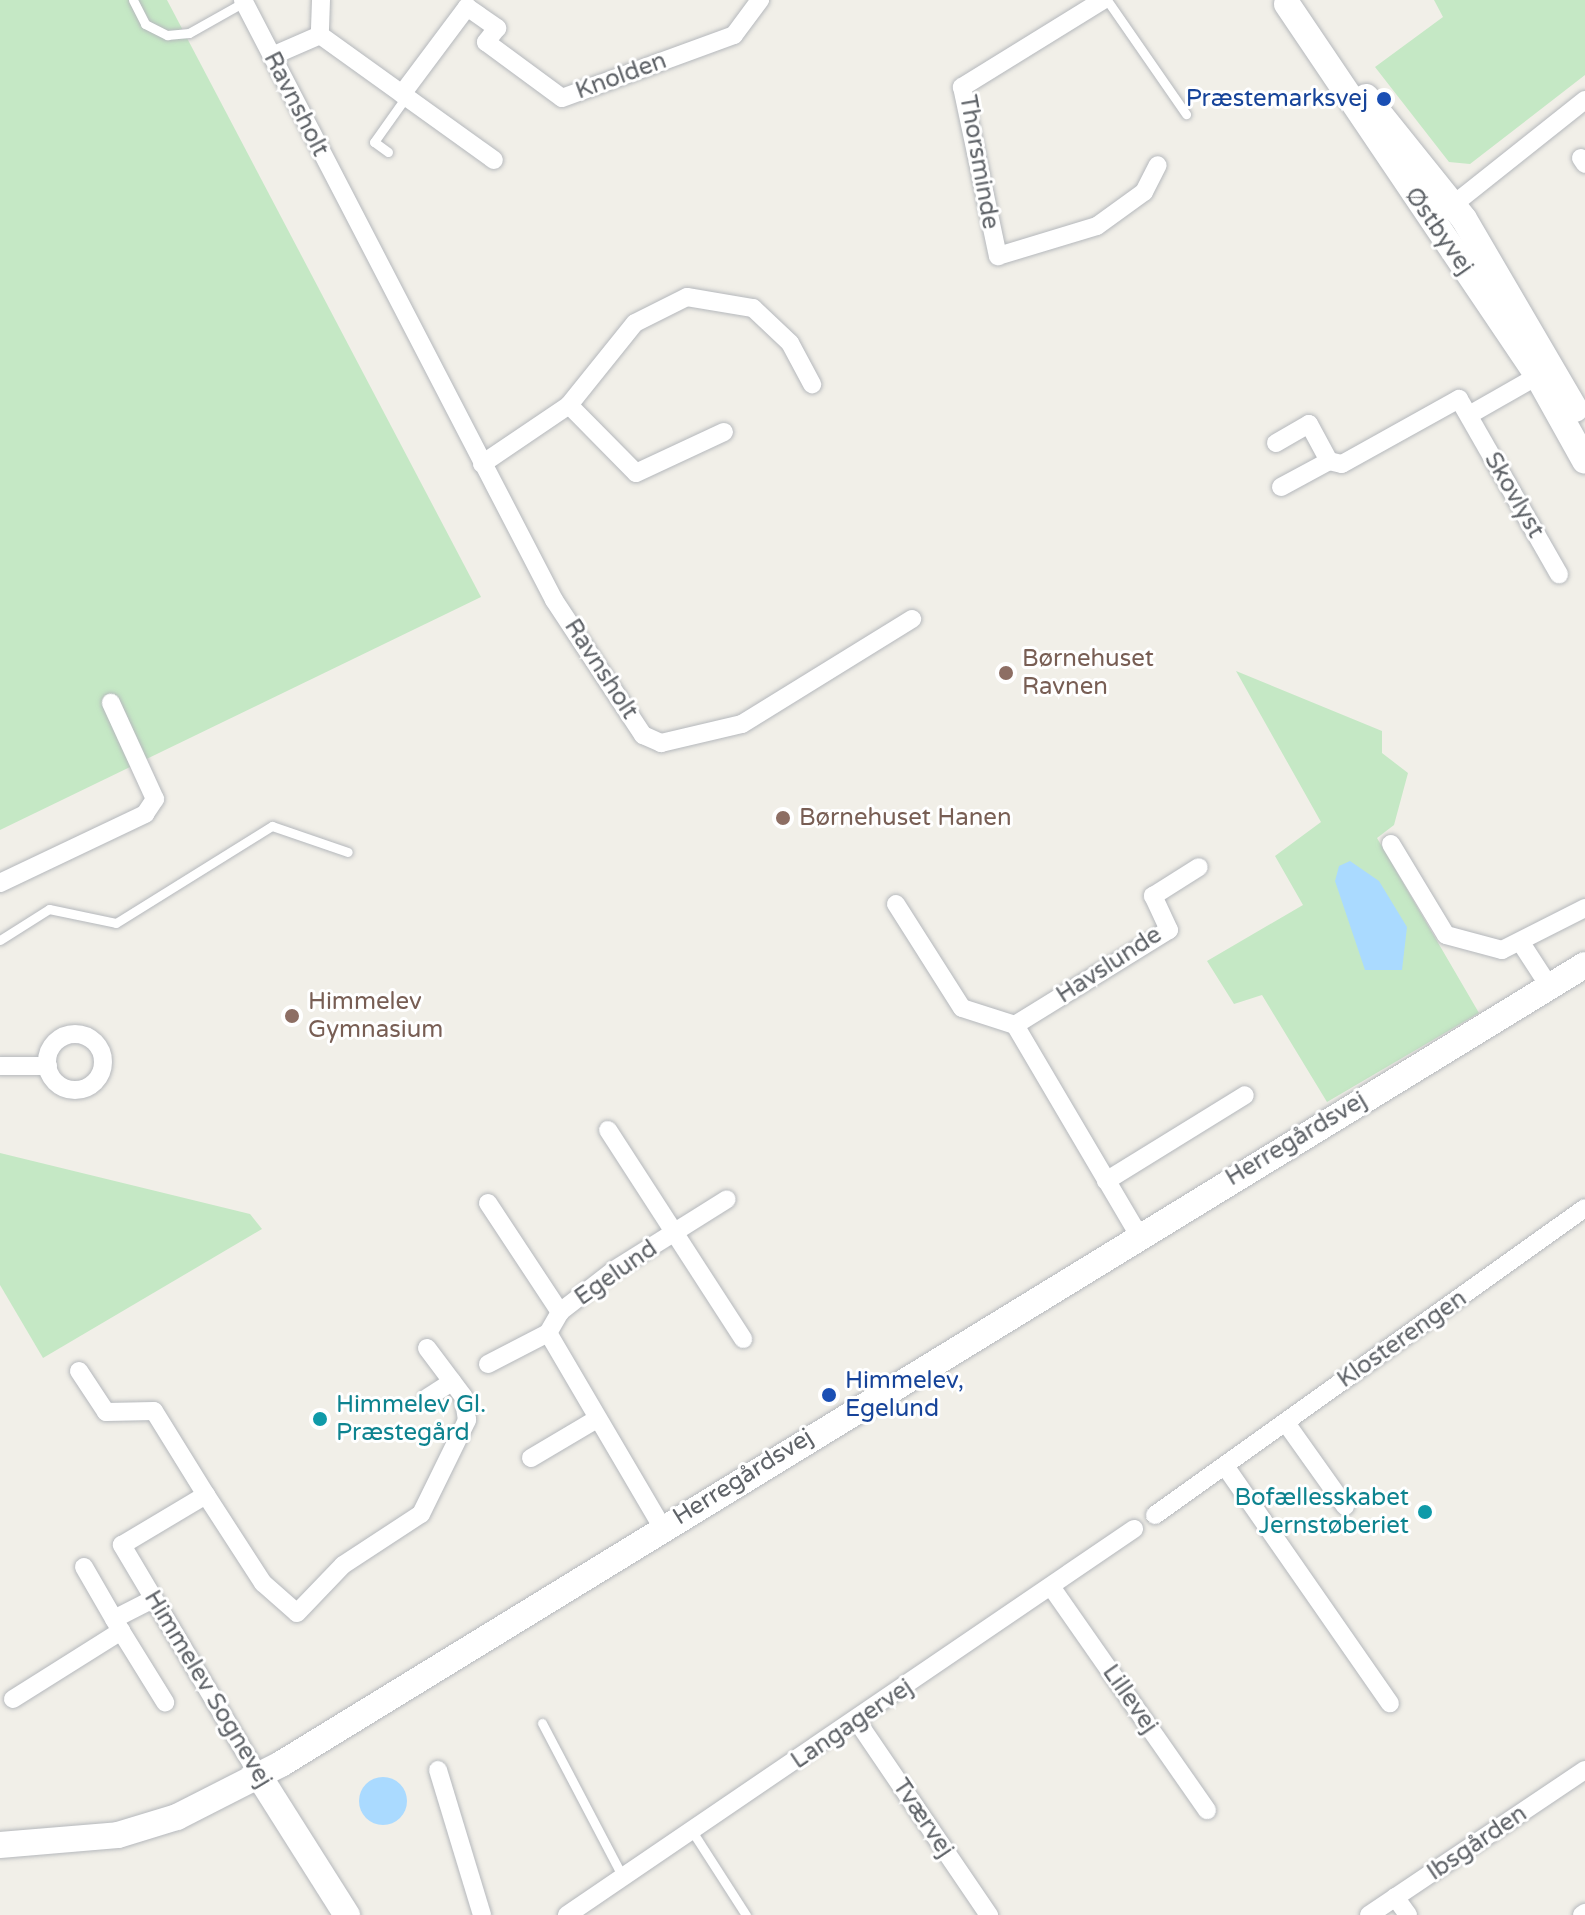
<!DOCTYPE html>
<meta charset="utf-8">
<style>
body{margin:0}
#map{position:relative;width:1585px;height:1915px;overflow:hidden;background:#f1efe8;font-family:"Varela Round",sans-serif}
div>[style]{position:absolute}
.green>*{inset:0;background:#c5e8c5}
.water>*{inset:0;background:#aadaff}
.round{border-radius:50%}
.roads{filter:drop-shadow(0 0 2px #b5b8bc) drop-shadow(0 0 2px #b5b8bc)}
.lane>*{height:9px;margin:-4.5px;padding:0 4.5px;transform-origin:4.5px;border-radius:4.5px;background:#fff}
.street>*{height:18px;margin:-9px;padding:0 9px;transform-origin:9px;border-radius:9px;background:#fff}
.street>.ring{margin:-9px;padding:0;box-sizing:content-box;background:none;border:18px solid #fff;border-radius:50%}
.secondary>*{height:26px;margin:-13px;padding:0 13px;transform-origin:13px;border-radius:13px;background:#fff}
.dots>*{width:22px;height:22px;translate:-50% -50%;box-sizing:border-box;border:4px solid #fff;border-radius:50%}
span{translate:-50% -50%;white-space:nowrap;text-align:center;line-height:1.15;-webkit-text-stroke:6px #fff;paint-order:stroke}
.street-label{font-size:24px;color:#5f6368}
.transit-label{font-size:24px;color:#164399}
.right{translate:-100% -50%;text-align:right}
.left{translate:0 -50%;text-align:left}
.education-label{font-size:24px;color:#785e54}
.culture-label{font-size:24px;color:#0d838f}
</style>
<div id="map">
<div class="green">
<div style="clip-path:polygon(0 0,167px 0,481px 597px,0 830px)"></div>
<div style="clip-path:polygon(1434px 0,1585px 0,1585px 75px,1470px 164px,1449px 162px,1375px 67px,1443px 17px)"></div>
<div style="clip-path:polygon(1236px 671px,1382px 731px,1382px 753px,1408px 773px,1394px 825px,1377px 838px,1479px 1013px,1327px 1102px,1262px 995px,1234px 1004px,1207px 961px,1303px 905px,1275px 856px,1321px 822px)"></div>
<div style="clip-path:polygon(0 1153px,250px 1214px,262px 1229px,43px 1358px,0 1285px)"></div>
</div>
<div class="water">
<div style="clip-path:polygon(1350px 861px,1379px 881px,1407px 927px,1402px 970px,1365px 970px,1335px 881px,1339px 866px)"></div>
<div class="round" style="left:359px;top:1777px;width:48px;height:48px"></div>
</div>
<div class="roads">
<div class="lane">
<div style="left:133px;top:0;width:27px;rotate:63deg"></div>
<div style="left:145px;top:24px;width:25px;rotate:27deg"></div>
<div style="left:167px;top:35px;width:22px;rotate:-5deg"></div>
<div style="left:189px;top:33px;width:63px;rotate:-29.4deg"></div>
<div style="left:1107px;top:0;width:139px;rotate:55.3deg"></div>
<div style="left:388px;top:152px;width:17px;rotate:-144deg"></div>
<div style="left:374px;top:142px;width:55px;rotate:-54.6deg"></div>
<div style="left:0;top:940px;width:58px;rotate:-32.3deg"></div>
<div style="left:49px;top:909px;width:68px;rotate:11.8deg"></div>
<div style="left:116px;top:923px;width:184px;rotate:-31.9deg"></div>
<div style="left:272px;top:826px;width:80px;rotate:18.9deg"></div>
<div style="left:542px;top:1723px;width:174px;rotate:62.3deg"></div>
<div style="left:692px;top:1831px;width:100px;rotate:57.3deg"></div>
</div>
<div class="street">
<div style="left:243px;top:0;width:676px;rotate:62.6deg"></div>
<div style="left:554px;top:600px;width:162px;rotate:56.6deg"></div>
<div style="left:643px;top:735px;width:20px;rotate:24deg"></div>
<div style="left:661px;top:743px;width:83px;rotate:-13.2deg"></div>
<div style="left:742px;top:724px;width:200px;rotate:-31.7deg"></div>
<div style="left:321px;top:0;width:35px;rotate:92deg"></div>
<div style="left:320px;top:35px;width:214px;rotate:35.7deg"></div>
<div style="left:1103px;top:0;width:166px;rotate:148.3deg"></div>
<div style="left:962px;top:87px;width:173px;rotate:78deg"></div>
<div style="left:998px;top:256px;width:103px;rotate:-16.9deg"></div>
<div style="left:1097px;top:226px;width:58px;rotate:-35.9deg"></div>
<div style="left:1144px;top:192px;width:30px;rotate:-63deg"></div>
<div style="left:272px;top:56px;width:52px;rotate:-23.6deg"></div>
<div style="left:402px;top:94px;width:109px;rotate:-53.2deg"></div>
<div style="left:467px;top:7px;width:37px;rotate:35deg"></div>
<div style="left:497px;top:28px;width:18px;rotate:128deg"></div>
<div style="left:486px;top:42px;width:94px;rotate:36.4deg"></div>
<div style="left:562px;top:98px;width:183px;rotate:-20.1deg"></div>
<div style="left:734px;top:35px;width:44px;rotate:-53.4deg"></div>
<div style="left:1581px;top:158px;width:7px;rotate:56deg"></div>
<div style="left:1444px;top:212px;width:180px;rotate:-38.5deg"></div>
<div style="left:569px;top:405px;width:95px;rotate:45.4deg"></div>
<div style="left:636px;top:473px;width:97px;rotate:-25deg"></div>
<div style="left:1469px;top:415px;width:89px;rotate:-29.7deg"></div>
<div style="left:1276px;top:443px;width:38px;rotate:-30deg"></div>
<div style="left:1309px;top:424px;width:42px;rotate:61.6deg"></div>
<div style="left:482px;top:464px;width:105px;rotate:-34.1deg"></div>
<div style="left:569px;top:405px;width:105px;rotate:-51.2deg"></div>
<div style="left:635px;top:323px;width:58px;rotate:-26.6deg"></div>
<div style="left:687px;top:297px;width:67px;rotate:9.5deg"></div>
<div style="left:753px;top:308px;width:51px;rotate:43.4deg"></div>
<div style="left:790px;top:343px;width:47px;rotate:61.8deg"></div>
<div style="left:1281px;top:487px;width:55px;rotate:-28.4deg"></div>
<div style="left:1329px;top:461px;width:13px;rotate:13deg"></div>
<div style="left:1342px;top:464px;width:134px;rotate:-29.1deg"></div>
<div style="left:1459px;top:399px;width:202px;rotate:60.3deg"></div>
<div style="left:1391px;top:844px;width:106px;rotate:58.9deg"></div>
<div style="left:1446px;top:935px;width:58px;rotate:15deg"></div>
<div style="left:1502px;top:950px;width:93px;rotate:-26.8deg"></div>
<div style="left:0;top:883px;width:161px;rotate:-25.4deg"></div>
<div style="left:145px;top:814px;width:18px;rotate:-56deg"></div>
<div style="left:155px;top:799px;width:106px;rotate:-114.6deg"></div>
<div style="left:896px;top:904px;width:123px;rotate:57.6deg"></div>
<div style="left:962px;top:1008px;width:56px;rotate:17.8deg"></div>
<div style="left:1015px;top:1025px;width:243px;rotate:59.5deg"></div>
<div style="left:1523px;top:946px;width:48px;rotate:57deg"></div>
<div style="left:1015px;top:1025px;width:181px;rotate:-31.7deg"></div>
<div style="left:1169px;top:930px;width:38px;rotate:-115deg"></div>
<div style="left:1153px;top:896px;width:54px;rotate:-32.2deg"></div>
<div class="ring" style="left:47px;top:1034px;width:38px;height:38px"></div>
<div style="left:0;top:1066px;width:48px"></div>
<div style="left:608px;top:1130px;width:249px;rotate:57.1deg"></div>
<div style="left:1106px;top:1181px;width:163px;rotate:-31.7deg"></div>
<div style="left:488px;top:1203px;width:131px;rotate:56.6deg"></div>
<div style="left:488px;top:1364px;width:68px;rotate:-27.3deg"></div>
<div style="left:79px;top:1371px;width:49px;rotate:56.6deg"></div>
<div style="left:106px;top:1412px;width:48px;rotate:-1.2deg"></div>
<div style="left:154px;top:1411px;width:99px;rotate:58.2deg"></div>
<div style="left:427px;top:1398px;width:30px;rotate:-33deg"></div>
<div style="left:1286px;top:1423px;width:102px;rotate:54.6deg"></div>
<div style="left:531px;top:1458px;width:77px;rotate:-30.6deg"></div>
<div style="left:1225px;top:1466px;width:289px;rotate:55.2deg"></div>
<div style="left:1155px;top:1515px;width:528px;rotate:-35.53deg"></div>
<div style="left:662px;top:1527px;width:225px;rotate:-120.4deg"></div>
<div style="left:548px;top:1333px;width:24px;rotate:-60deg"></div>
<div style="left:560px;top:1312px;width:68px;rotate:-37.9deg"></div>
<div style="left:614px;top:1270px;width:133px;rotate:-32.1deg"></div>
<div style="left:84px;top:1567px;width:60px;rotate:60deg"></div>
<div style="left:1052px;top:1588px;width:271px;rotate:55.1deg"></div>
<div style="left:121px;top:1631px;width:84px;rotate:58.2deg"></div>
<div style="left:13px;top:1699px;width:128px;rotate:-32.2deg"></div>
<div style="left:121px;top:1631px;width:14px;rotate:-120deg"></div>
<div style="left:114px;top:1619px;width:44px;rotate:-27.1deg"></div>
<div style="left:857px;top:1721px;width:235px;rotate:55.8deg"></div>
<div style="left:438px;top:1770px;width:152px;rotate:73.1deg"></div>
<div style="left:259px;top:1776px;width:269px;rotate:-120.7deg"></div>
<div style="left:122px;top:1545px;width:98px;rotate:-30.8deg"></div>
<div style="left:206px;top:1495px;width:105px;rotate:57.1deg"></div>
<div style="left:263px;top:1583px;width:45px;rotate:41.4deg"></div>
<div style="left:297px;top:1613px;width:66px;rotate:-46.2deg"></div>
<div style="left:343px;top:1565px;width:93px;rotate:-33.2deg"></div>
<div style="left:421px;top:1514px;width:105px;rotate:-63.9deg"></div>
<div style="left:467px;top:1420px;width:24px;rotate:-99deg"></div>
<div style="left:463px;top:1396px;width:60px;rotate:-126.9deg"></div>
<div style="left:1395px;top:1897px;width:22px;rotate:54deg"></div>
<div style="left:567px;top:1915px;width:686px;rotate:-34.25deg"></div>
<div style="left:1369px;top:1915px;width:260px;rotate:-33.9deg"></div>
<div style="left:1582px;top:1915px;width:4px;rotate:-34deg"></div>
</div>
<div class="secondary">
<div style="left:1287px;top:4px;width:447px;rotate:56deg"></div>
<div style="left:1537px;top:375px;width:98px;rotate:60.8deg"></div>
<div style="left:1366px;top:97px;width:156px;rotate:51.2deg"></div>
<div style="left:1464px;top:219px;width:220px;rotate:59.7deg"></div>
<div style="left:259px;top:1776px;width:165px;rotate:57.7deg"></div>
<div style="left:0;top:1845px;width:118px;rotate:-4.8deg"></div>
<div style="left:118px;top:1835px;width:62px;rotate:-17deg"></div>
<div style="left:177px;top:1817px;width:117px;rotate:-27deg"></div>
<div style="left:281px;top:1764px;width:1529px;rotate:-31.5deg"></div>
</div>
</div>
<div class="dots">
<div style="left:1384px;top:99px;background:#1a4fb4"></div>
<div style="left:1006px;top:673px;background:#8d6e63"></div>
<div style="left:783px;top:818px;background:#8d6e63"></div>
<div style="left:292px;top:1016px;background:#8d6e63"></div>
<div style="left:829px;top:1395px;background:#1a4fb4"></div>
<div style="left:320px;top:1419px;background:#0f9aa8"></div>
<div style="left:1425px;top:1512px;background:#0f9aa8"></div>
</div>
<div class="street-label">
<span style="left:621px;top:76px;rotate:-20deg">Knolden</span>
<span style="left:296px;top:104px;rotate:63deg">Ravnsholt</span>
<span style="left:979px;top:162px;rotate:80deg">Thorsminde</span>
<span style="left:1439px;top:231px;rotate:55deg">Østbyvej</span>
<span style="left:1514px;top:495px;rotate:60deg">Skovlyst</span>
<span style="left:601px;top:669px;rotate:57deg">Ravnsholt</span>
<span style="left:1109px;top:965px;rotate:-33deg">Havslunde</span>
<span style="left:1296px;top:1139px;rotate:-31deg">Herregårdsvej</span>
<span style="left:616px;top:1273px;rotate:-35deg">Egelund</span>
<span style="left:1402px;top:1339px;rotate:-35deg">Klosterengen</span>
<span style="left:743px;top:1477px;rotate:-32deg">Herregårdsvej</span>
<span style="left:208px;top:1689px;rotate:59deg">Himmelev Sognevej</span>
<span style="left:1130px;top:1699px;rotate:55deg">Lillevej</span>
<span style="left:852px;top:1724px;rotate:-34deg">Langagervej</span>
<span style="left:923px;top:1818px;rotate:56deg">Tværvej</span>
<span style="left:1477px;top:1843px;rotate:-34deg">Ibsgården</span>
</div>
<div class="transit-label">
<span class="right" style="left:1368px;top:99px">Præstemarksvej</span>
<span class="left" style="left:845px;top:1395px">Himmelev,<br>Egelund</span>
</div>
<div class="education-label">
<span class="left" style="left:1022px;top:673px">Børnehuset<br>Ravnen</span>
<span class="left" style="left:799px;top:818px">Børnehuset Hanen</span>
<span class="left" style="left:308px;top:1016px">Himmelev<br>Gymnasium</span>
</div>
<div class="culture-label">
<span class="left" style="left:336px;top:1419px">Himmelev Gl.<br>Præstegård</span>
<span class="right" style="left:1409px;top:1512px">Bofællesskabet<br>Jernstøberiet</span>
</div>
</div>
